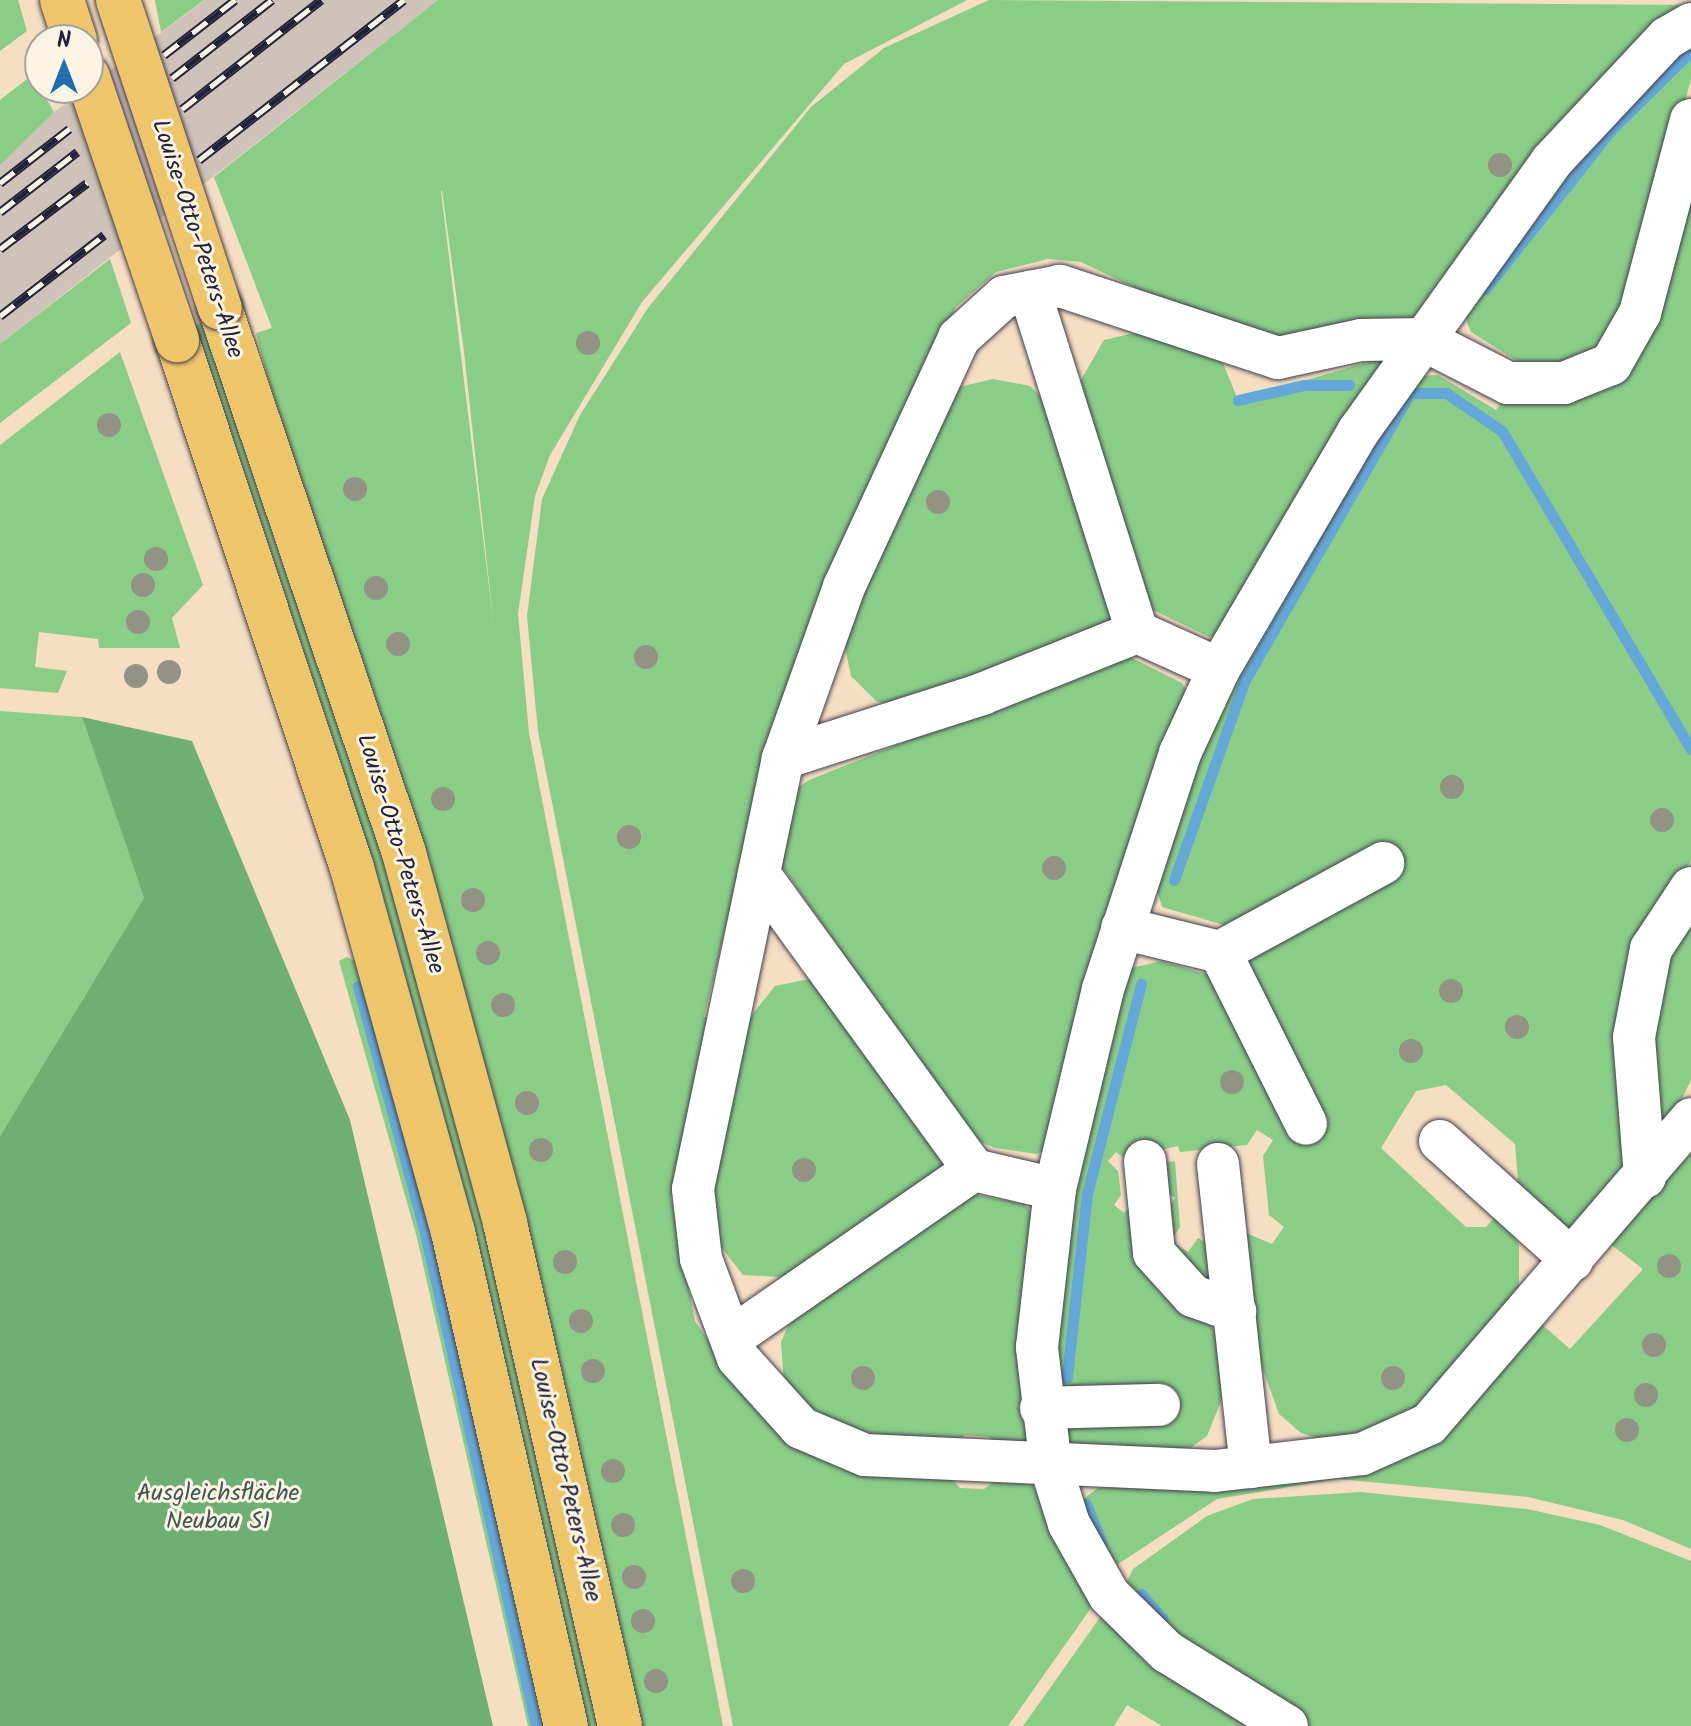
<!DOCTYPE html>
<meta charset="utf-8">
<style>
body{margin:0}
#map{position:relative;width:1691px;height:1726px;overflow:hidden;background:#f5dec2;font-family:Kalam,sans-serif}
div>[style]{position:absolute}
.industrial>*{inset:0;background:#cec2b9}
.green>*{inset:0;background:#89cd87}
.forest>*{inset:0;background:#6eb074}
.stream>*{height:11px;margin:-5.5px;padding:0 5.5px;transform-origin:5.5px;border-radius:5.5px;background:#64a8d9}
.roads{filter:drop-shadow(0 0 2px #423e4f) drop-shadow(0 0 2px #423e4f)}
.minor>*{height:42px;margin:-21px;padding:0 21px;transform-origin:21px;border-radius:21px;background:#fff}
.major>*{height:44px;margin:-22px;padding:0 22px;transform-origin:22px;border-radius:22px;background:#eec569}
.rail>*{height:9px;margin-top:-4.5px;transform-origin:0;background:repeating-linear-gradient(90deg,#fcf5e5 0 18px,#22223b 0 36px);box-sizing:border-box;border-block:2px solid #22223b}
.bridges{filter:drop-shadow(0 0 2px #423e4f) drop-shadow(0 0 2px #423e4f)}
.major-bridge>*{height:44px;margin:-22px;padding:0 22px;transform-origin:22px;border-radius:22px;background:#eec569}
.trees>*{width:24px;height:24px;margin:-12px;border-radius:50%;background:#929384}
span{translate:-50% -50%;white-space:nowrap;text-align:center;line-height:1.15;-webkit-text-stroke:6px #fcf5e5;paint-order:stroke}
.street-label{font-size:24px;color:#22223b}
.park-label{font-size:24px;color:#415552}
.north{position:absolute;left:24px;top:24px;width:80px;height:80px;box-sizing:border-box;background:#fcf5e5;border:2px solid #a5a1a1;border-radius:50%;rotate:0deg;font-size:22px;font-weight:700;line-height:32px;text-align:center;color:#22223b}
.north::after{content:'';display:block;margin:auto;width:28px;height:36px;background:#1f6fb2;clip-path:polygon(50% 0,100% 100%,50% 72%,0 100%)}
</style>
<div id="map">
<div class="industrial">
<div style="clip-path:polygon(205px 0,438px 0,0 344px,0 165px,38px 124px)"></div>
</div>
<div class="green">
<div style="clip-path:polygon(0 0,18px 0,27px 31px,0 51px)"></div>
<div style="clip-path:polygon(155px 0,204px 0,161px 32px)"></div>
<div style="clip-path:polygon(evenodd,438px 0,967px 0,844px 64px,642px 302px,550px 455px,535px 496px,518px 614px,529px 733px,723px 1726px,637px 1726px,420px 856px,267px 375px,256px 333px,272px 328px,214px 177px,438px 0,442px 190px,464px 352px,494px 628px,441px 191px,442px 190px)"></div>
<div style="clip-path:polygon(989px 0,1690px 5px,1413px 330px,1374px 318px,1289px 342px,1177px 308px,1081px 262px,1048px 259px,996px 272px,956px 307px,774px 728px,704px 1017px,744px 1025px,775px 986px,809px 979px,952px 1163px,808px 1269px,782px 1277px,743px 1275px,673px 1185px,671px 1197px,695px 1321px,754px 1408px,780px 1431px,946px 1473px,960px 1488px,984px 1489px,1001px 1477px,1027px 1482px,1041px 1490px,1098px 1598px,1008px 1726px,733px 1726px,538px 731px,527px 616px,542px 499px,580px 415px,648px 308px,811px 107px,884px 48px)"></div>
<div style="clip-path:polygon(1691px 36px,1691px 79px,1627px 310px,1595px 350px,1576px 361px,1525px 366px,1471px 332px,1460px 305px,1495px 249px)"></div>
<div style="clip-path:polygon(40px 69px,40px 88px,54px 112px,0 165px,0 100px)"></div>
<div style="clip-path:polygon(1691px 160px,1691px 862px,1678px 877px,1625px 1170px,1583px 1229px,1563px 1230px,1511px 1188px,1518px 1180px,1515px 1144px,1446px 1085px,1416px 1091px,1381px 1148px,1466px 1227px,1486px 1227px,1499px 1213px,1519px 1244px,1519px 1292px,1417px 1413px,1330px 1442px,1301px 1433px,1279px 1414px,1257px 1353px,1244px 1232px,1272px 1244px,1284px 1227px,1269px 1215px,1263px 1156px,1273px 1140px,1257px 1130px,1247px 1145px,1180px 1152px,1178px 1146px,1124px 1158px,1116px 1152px,1108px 1161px,1118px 1171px,1121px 1195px,1114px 1205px,1124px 1213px,1130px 1207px,1220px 1339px,1226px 1389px,1207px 1436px,1178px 1457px,1063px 1447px,1063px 1395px,1052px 1369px,1054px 1283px,1127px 969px,1161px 961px,1213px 976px,1231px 927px,1162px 907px,1151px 870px,1229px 677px,1417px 376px,1438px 375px,1496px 410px,1509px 393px,1591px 385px)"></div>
<div style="clip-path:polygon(110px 259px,131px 323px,0 423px,0 344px)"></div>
<div style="clip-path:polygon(205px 320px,384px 861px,488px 1228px,600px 1726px,587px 1726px,192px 329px)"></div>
<div style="clip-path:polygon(1151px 329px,1223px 363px,1238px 400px,1402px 352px,1223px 635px,1209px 637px,1147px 607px,1078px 385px,1104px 340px)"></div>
<div style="clip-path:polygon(120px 352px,203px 585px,172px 618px,180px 648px,99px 648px,98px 639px,39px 632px,35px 667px,67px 671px,58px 693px,0 688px,0 445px)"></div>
<div style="clip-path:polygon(993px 379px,1030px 386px,1044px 400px,1119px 622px,894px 706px,876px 701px,851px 676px,843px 638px,959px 387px)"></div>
<div style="clip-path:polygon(1124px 654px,1182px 683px,1188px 694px,1049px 1147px,1037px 1154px,995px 1148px,974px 1139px,783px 868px,777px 847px,792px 792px,809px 780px)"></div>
<div style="clip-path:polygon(0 711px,82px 717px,144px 898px,0 1136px)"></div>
<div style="clip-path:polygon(1691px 911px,1691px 1080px,1667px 1129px,1648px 1106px,1647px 1045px,1663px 963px)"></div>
<div style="clip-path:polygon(347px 957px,363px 966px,437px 1235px,549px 1726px,528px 1726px,417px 1238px,339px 961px)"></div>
<div style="clip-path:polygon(1691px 1153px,1691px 1549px,1623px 1520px,1528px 1497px,1338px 1479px,1217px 1499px,1106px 1572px,1082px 1500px,1098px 1488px,1325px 1471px,1539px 1322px,1570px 1349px,1643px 1269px,1609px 1243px)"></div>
<div style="clip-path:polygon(1175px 1161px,1180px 1227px,1171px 1241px,1188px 1252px,1198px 1238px,1212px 1246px,1219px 1294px,1168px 1249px,1168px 1209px,1175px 1198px,1165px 1191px,1162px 1163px)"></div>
<div style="clip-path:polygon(966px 1193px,1024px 1204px,1034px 1214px,1034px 1444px,1002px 1454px,990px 1437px,965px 1435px,947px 1451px,832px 1431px,784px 1384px,781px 1342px,790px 1321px)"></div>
<div style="clip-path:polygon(1360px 1492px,1527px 1509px,1600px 1525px,1691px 1561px,1691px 1726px,1305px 1726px,1246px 1693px,1122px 1592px,1133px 1569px,1207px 1516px,1253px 1499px)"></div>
<div style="clip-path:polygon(1106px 1609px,1264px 1726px,1162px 1726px,1127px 1705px,1114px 1726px,1023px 1726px)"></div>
</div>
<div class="forest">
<div style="clip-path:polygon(82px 717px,192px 741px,350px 1120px,493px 1726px,0 1726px,0 1136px,144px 898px)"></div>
</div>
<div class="stream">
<div style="left:1485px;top:289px;width:204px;rotate:-51.6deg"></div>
<div style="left:1612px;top:129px;width:111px;rotate:-44.6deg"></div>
<div style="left:1238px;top:400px;width:68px;rotate:-12.8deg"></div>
<div style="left:1304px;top:385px;width:45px"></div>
<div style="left:1174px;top:880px;width:212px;rotate:-70.5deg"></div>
<div style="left:1245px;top:680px;width:331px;rotate:-60.1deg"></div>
<div style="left:1410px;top:393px;width:36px"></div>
<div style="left:1446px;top:393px;width:68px;rotate:34.2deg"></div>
<div style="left:1502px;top:431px;width:370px;rotate:59.3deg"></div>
<div style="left:358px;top:986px;width:256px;rotate:74.8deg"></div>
<div style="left:425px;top:1233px;width:505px;rotate:77.31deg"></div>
<div style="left:1067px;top:1377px;width:184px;rotate:-83.8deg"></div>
<div style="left:1087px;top:1194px;width:217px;rotate:-75.6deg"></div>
<div style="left:1086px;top:1504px;width:43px;rotate:68.2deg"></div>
<div style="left:1141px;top:1594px;width:33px;rotate:49deg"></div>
</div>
<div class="roads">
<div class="minor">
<div style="left:1691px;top:120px;width:200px;rotate:104.8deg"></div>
<div style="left:1640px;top:313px;width:59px;rotate:119.6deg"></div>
<div style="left:1611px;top:364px;width:51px;rotate:158deg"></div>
<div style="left:1564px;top:383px;width:56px;rotate:180deg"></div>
<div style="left:1508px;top:383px;width:97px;rotate:-152.9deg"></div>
<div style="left:1422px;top:339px;width:61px;rotate:179.1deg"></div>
<div style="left:1361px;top:340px;width:85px;rotate:167.8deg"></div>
<div style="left:1278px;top:358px;width:230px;rotate:-161.7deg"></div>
<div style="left:1060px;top:286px;width:57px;rotate:168.9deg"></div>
<div style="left:1004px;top:297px;width:61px;rotate:137.7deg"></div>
<div style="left:959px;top:338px;width:274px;rotate:114.8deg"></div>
<div style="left:844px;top:587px;width:182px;rotate:109.6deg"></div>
<div style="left:783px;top:758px;width:440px;rotate:101.8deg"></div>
<div style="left:693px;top:1189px;width:70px;rotate:83.5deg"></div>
<div style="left:701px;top:1259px;width:106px;rotate:69.5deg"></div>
<div style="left:738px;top:1358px;width:94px;rotate:48deg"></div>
<div style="left:801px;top:1428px;width:69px;rotate:22.9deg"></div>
<div style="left:865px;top:1455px;width:350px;rotate:2.6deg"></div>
<div style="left:1215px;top:1471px;width:148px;rotate:-6.6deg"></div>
<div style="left:1362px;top:1454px;width:73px;rotate:-24.1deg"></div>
<div style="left:1429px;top:1424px;width:402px;rotate:-49.3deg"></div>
<div style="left:1030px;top:292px;width:356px;rotate:72.5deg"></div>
<div style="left:1137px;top:632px;width:90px;rotate:24.3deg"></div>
<div style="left:783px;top:758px;width:209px;rotate:-17.8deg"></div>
<div style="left:982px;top:694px;width:167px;rotate:-21.8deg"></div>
<div style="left:759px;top:874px;width:366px;rotate:54deg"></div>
<div style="left:974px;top:1170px;width:83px;rotate:13.2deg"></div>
<div style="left:1122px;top:928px;width:101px;rotate:13.8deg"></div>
<div style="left:1220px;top:952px;width:186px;rotate:-28.6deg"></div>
<div style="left:1220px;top:952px;width:192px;rotate:63.4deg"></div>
<div style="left:1440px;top:1141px;width:178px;rotate:42deg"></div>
<div style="left:1145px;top:1161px;width:92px;rotate:84.4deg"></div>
<div style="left:1154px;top:1253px;width:58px;rotate:47.8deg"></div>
<div style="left:1193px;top:1296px;width:45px;rotate:19.7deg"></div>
<div style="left:1218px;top:1164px;width:305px;rotate:83.8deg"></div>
<div style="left:1645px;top:1177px;width:140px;rotate:-94.5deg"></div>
<div style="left:1634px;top:1037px;width:90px;rotate:-79.1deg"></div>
<div style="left:1651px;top:949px;width:73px;rotate:-56.7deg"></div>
<div style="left:731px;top:1338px;width:295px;rotate:-34.7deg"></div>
<div style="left:1041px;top:1408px;width:118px;rotate:-1.5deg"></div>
<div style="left:1287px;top:1726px;width:141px;rotate:-148.3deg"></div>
<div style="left:1167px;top:1652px;width:81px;rotate:-135.5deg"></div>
<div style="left:1109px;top:1595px;width:81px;rotate:-119.4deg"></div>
<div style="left:1069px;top:1524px;width:60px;rotate:-107.5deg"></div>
<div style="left:1051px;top:1467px;width:121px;rotate:-96.7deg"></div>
<div style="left:1037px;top:1347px;width:159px;rotate:-83.5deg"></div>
<div style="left:1055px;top:1189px;width:206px;rotate:-76.5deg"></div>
<div style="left:1103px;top:989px;width:248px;rotate:-71.9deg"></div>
<div style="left:1180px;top:753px;width:93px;rotate:-65.1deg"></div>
<div style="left:1219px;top:669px;width:275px;rotate:-59.6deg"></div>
<div style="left:1358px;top:432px;width:332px;rotate:-54.4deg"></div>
<div style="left:1551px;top:162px;width:170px;rotate:-46.9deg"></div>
<div style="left:1667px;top:38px;width:28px;rotate:-30deg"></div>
</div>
<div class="major">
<div style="left:62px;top:0;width:42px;rotate:72deg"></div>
<div style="left:220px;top:308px;width:575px;rotate:71.34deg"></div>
<div style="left:404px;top:853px;width:384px;rotate:74.7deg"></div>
<div style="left:505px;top:1223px;width:516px;rotate:77.12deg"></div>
<div style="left:177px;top:340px;width:556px;rotate:71.66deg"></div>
<div style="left:352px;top:868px;width:378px;rotate:74.5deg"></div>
<div style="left:453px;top:1232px;width:507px;rotate:77.12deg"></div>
</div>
</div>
<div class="rail">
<div style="left:164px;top:55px;width:90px;rotate:-37.8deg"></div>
<div style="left:172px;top:78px;width:127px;rotate:-38deg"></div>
<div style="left:182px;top:109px;width:177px;rotate:-38.1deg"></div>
<div style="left:199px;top:160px;width:260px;rotate:-38deg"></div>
<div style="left:0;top:183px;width:88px;rotate:-38deg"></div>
<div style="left:0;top:212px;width:98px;rotate:-37.9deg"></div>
<div style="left:0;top:249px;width:109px;rotate:-37.2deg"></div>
<div style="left:0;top:316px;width:132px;rotate:-37.9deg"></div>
</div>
<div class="bridges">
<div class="major-bridge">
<div style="left:118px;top:0;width:324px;rotate:71.7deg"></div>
<div style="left:88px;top:77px;width:278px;rotate:71.3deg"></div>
</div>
</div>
<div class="trees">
<div style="left:1500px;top:165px"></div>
<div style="left:588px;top:343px"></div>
<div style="left:109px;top:425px"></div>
<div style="left:355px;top:489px"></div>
<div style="left:938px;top:502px"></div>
<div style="left:156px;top:559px"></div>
<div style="left:143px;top:585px"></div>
<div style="left:376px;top:588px"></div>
<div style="left:138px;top:622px"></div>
<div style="left:398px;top:644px"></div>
<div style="left:646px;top:657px"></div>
<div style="left:169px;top:672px"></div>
<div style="left:136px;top:676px"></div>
<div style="left:1452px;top:787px"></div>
<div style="left:443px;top:799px"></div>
<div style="left:1662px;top:820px"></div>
<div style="left:629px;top:837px"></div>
<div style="left:1054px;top:868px"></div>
<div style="left:473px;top:900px"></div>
<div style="left:488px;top:953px"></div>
<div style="left:1451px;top:991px"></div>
<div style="left:503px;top:1005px"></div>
<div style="left:1517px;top:1027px"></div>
<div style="left:1411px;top:1051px"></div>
<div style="left:1232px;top:1082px"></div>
<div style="left:527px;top:1103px"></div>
<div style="left:541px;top:1150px"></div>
<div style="left:804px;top:1170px"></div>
<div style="left:565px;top:1262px"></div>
<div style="left:1669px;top:1266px"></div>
<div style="left:581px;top:1321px"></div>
<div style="left:1654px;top:1345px"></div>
<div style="left:593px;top:1371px"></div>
<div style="left:863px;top:1378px"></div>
<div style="left:1393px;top:1378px"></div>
<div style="left:1646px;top:1395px"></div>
<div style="left:1627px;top:1430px"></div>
<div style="left:613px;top:1471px"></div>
<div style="left:623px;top:1525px"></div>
<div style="left:634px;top:1577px"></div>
<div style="left:743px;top:1581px"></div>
<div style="left:643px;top:1621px"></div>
<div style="left:656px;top:1681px"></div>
</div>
<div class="street-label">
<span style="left:197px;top:239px;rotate:72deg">Louise-Otto-Peters-Allee</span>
<span style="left:400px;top:854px;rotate:73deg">Louise-Otto-Peters-Allee</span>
<span style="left:565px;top:1480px;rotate:77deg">Louise-Otto-Peters-Allee</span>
</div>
<div class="park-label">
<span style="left:218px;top:1508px">Ausgleichsfläche<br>Neubau S1</span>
</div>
<div class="north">N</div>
</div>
